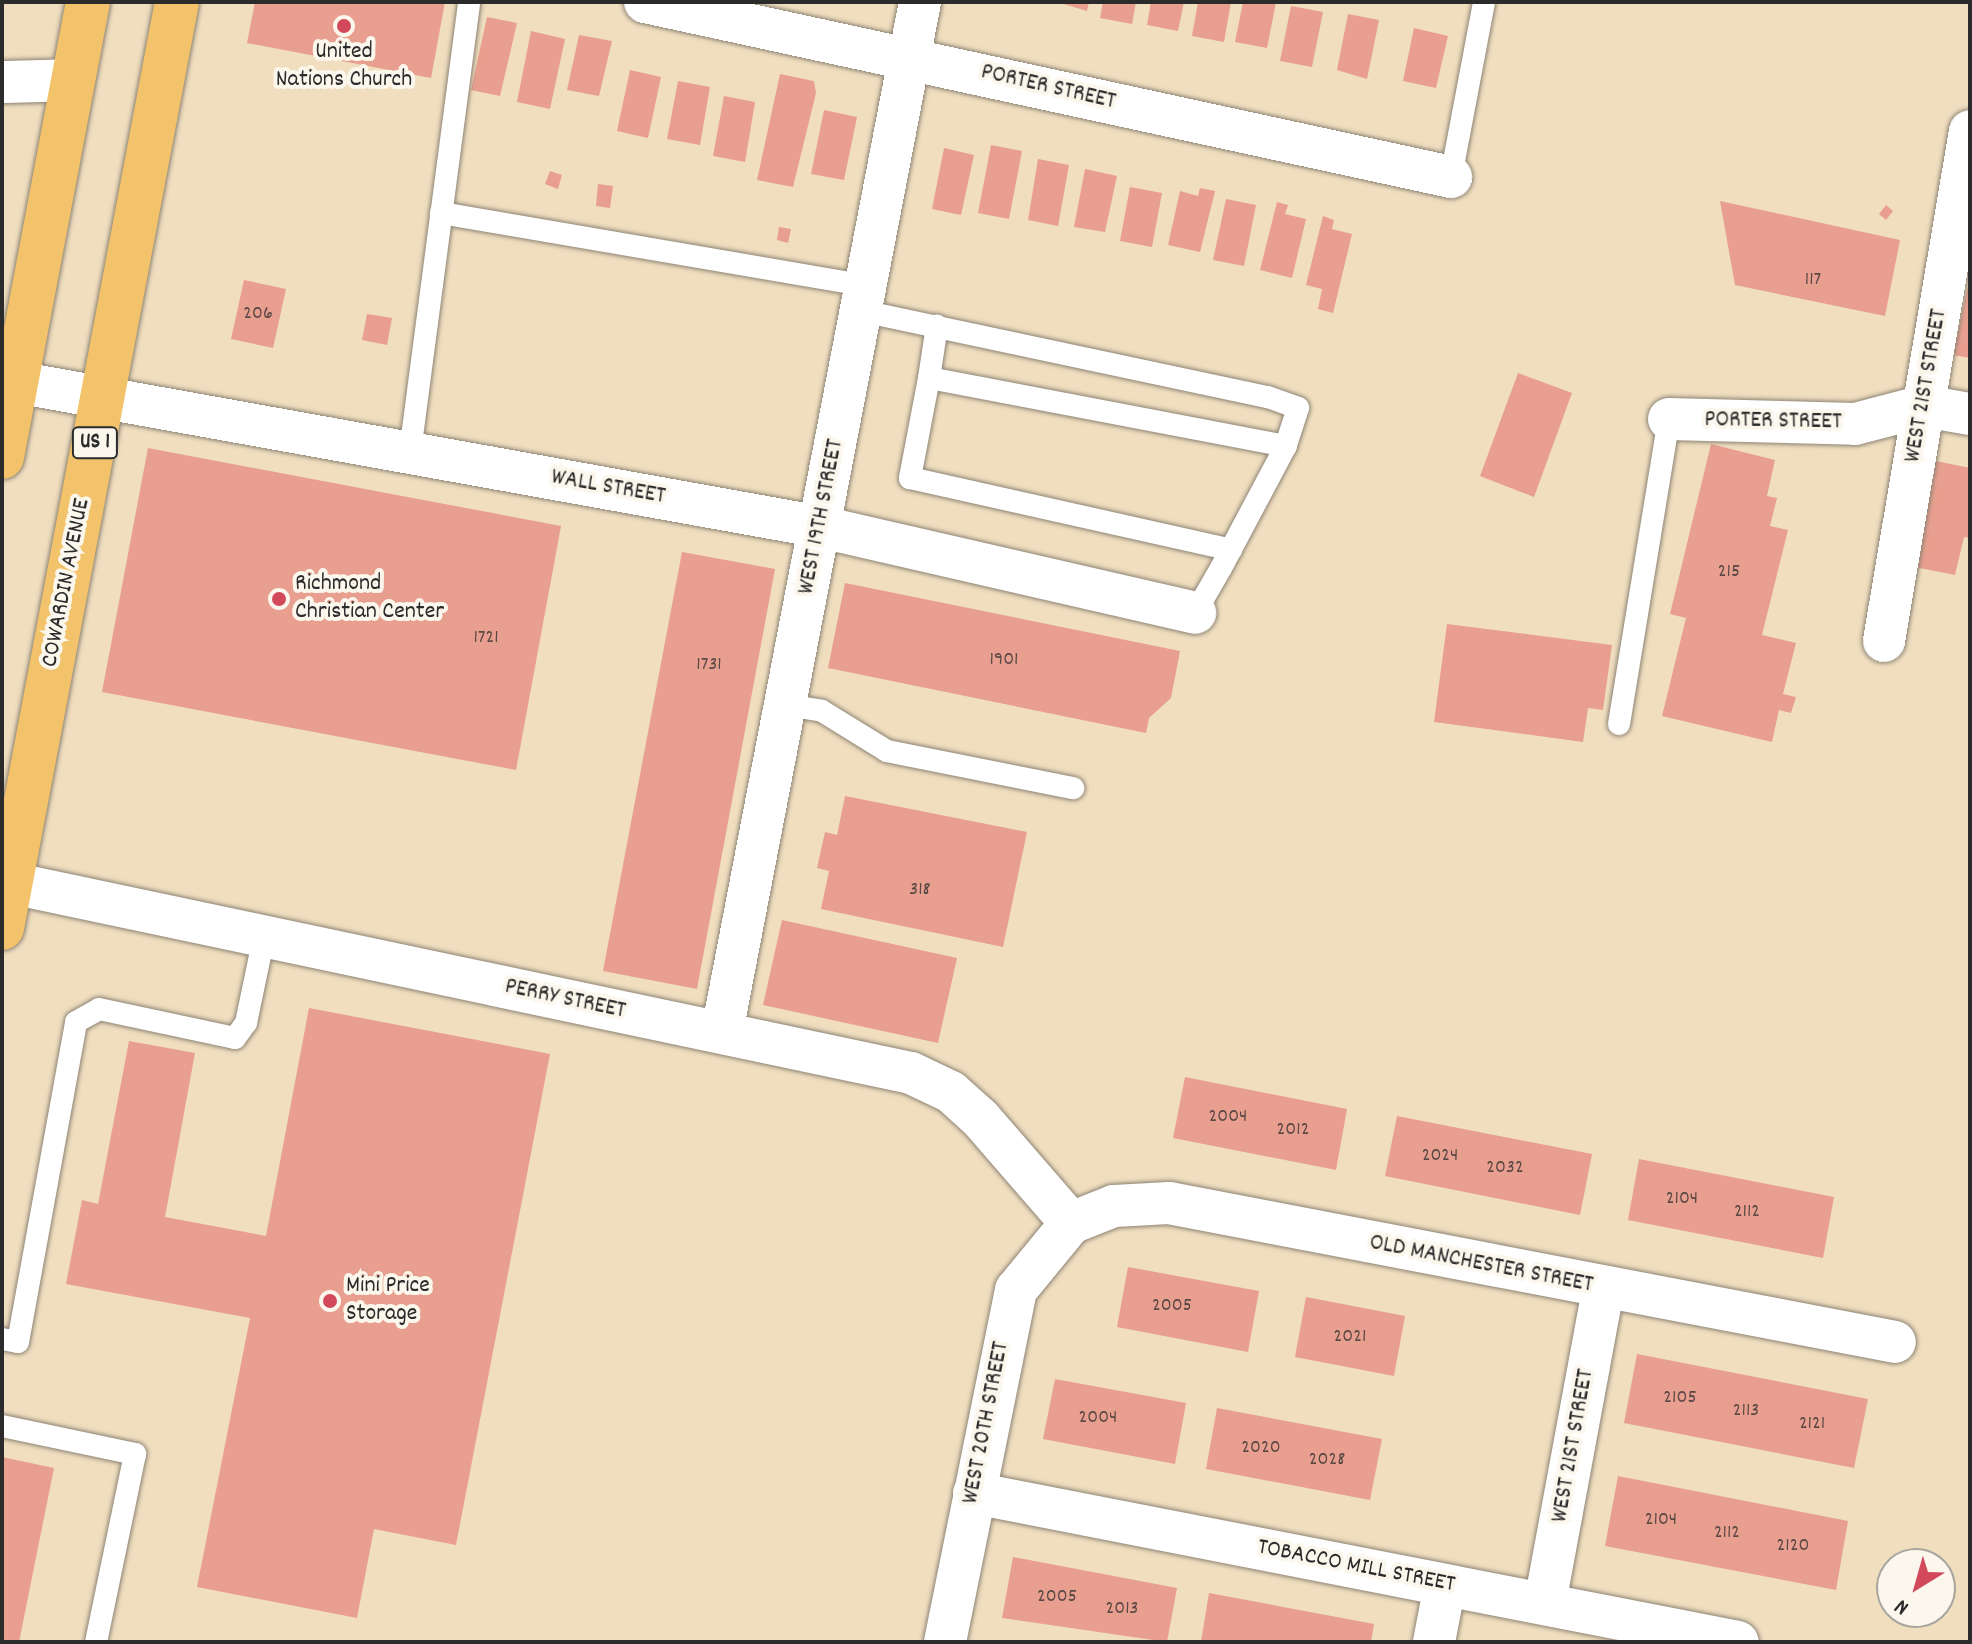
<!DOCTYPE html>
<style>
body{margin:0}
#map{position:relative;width:1972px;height:1644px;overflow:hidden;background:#f0debf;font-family:Dekko,sans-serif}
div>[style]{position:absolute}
.building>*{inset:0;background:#e89f8f}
.roads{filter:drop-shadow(0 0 2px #8e8475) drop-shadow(0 0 2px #8e8475)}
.service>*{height:22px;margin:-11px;padding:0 11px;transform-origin:11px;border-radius:11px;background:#fff}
.minor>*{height:42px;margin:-21px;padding:0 21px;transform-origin:21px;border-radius:21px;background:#fff}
.primary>*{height:44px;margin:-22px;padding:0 22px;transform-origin:22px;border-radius:22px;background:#f2c36a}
.dots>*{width:22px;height:22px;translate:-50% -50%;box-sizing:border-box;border:4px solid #fbf7ec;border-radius:50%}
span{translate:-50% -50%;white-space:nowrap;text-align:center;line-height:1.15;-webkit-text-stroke:8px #fbf7ec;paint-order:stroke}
.number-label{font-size:20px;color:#5a4844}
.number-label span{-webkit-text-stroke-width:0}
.shield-label span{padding:2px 6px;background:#fbf7ec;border:2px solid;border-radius:6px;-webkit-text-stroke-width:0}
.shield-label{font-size:22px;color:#2b2b2b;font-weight:700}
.poi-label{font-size:24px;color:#2b2b2b}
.left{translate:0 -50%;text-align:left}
.street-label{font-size:24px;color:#2b2b2b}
.frame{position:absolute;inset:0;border:4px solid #2b2b2b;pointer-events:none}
.north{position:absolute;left:1876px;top:1548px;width:80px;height:80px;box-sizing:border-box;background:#fbf7ec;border:2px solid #a8a59f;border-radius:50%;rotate:217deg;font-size:22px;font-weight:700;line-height:32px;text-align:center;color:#2b2b2b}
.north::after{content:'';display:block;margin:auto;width:28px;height:36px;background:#d1495b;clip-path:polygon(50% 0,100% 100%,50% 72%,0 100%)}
</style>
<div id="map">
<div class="building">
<div style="clip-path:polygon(255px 2px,445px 2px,431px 78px,247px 43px)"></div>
<div style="clip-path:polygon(1057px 2px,1089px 2px,1087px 11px)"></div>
<div style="clip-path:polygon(1103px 2px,1136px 2px,1132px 24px,1100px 18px)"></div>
<div style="clip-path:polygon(1151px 2px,1184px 2px,1178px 31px,1147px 25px)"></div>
<div style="clip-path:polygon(1198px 2px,1231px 2px,1224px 42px,1192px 36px)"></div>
<div style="clip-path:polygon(1243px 2px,1276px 2px,1267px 48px,1235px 42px)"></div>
<div style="clip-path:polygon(1291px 6px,1323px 12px,1312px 67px,1280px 61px)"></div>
<div style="clip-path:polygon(1348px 14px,1379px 20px,1367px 79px,1337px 70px)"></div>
<div style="clip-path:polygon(487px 17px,517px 23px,500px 96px,471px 90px)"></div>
<div style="clip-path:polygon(1414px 28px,1448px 36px,1436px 88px,1403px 81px)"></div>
<div style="clip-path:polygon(531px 31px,565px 39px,550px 109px,517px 102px)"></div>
<div style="clip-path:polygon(579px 35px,612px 41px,599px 96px,567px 90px)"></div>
<div style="clip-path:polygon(630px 70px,661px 77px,648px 138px,617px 131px)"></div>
<div style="clip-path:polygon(780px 74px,814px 81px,816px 93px,793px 187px,757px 180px)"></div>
<div style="clip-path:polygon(678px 81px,710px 87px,700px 145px,667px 139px)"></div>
<div style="clip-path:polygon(724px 96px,755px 102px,745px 162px,713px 156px)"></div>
<div style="clip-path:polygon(824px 110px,857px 117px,844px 180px,811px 174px)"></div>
<div style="clip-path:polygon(991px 145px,1022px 151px,1009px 219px,978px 213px)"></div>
<div style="clip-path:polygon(944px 148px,974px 155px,961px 215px,932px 209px)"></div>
<div style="clip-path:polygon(1038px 159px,1069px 165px,1058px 226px,1028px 220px)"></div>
<div style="clip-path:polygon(1085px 169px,1117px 176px,1105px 232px,1074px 227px)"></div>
<div style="clip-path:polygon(550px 171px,562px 175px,558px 189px,545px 184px)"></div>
<div style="clip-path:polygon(598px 184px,613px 186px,610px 208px,596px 206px)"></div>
<div style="clip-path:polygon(1130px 187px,1162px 193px,1152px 247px,1120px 241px)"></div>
<div style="clip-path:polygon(1200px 188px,1215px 191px,1200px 252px,1168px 245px,1180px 191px,1198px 196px)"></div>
<div style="clip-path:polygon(1226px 199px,1256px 205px,1244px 266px,1213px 260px)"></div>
<div style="clip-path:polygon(1720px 201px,1900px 240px,1885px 316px,1735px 285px)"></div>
<div style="clip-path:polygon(1277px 202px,1288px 205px,1285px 214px,1306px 219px,1292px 278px,1260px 270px)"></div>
<div style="clip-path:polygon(1886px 205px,1893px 211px,1886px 220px,1879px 214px)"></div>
<div style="clip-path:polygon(1323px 216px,1334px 220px,1332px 229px,1352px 234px,1333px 313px,1318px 309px,1322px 289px,1306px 285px)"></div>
<div style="clip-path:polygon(779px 227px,791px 229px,788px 243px,777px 240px)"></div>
<div style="clip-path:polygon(244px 280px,286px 289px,273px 348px,231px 339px)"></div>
<div style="clip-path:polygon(1969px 281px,1970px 281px,1970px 358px,1953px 355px)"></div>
<div style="clip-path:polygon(367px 314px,392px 318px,387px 345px,362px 340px)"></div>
<div style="clip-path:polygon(1518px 373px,1572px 393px,1534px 497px,1480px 476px)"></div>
<div style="clip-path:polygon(1711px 444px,1775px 460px,1767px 496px,1777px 498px,1770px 526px,1788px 530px,1762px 635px,1796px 643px,1783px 694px,1796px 697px,1791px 713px,1779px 710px,1772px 742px,1662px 716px,1686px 618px,1670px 614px)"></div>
<div style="clip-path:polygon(148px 448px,561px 526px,516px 770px,102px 692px)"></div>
<div style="clip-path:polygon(1931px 460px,1970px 468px,1970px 538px,1964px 537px,1955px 575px,1909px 566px)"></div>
<div style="clip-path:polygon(682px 552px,775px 569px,697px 989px,603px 971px)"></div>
<div style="clip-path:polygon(845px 583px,1180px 651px,1171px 698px,1149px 718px,1146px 733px,828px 668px)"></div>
<div style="clip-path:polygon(1447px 624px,1612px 645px,1603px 710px,1588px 708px,1583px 742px,1434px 722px)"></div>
<div style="clip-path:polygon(845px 796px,1027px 832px,1003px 947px,821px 909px,829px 871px,817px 868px,825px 832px,837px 835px)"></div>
<div style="clip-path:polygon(782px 920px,957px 958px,938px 1043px,763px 1005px)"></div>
<div style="clip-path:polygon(309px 1008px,550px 1054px,456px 1545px,374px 1529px,357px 1618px,197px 1587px,250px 1318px,66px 1284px,82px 1200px,98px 1204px,129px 1041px,195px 1053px,165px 1217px,266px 1236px)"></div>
<div style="clip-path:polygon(1185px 1077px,1347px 1109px,1336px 1170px,1173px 1138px)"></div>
<div style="clip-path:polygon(1397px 1116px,1592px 1154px,1580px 1215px,1385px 1176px)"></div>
<div style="clip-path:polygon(1639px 1159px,1834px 1197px,1823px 1258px,1628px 1220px)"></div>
<div style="clip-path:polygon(1128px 1267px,1259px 1291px,1248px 1352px,1117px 1327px)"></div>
<div style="clip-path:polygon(1306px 1297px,1405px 1316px,1394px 1376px,1295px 1357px)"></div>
<div style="clip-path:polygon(1637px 1354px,1868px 1399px,1854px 1468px,1624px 1423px)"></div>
<div style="clip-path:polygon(1055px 1379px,1186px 1403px,1175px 1464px,1043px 1439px)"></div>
<div style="clip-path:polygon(1217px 1408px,1382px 1439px,1370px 1500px,1206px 1469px)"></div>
<div style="clip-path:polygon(2px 1457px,54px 1468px,19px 1642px,2px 1642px)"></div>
<div style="clip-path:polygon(1618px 1476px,1848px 1521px,1836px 1590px,1605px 1546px)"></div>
<div style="clip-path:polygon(1013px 1557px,1177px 1588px,1167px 1642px,1002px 1618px)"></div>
<div style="clip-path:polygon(1209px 1593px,1374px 1624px,1371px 1642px,1201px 1642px)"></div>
</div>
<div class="roads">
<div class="service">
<div style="left:1451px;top:177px;width:178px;rotate:-79.3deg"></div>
<div style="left:441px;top:213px;width:431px;rotate:9.7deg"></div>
<div style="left:862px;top:311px;width:415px;rotate:12deg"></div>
<div style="left:1268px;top:397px;width:32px;rotate:20deg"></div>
<div style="left:1298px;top:408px;width:40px;rotate:108deg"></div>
<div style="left:929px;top:378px;width:53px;rotate:-81.3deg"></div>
<div style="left:410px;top:452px;width:454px;rotate:-82.5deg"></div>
<div style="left:1195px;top:613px;width:52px;rotate:-60deg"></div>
<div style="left:1221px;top:568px;width:138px;rotate:-62deg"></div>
<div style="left:1286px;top:446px;width:363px;rotate:-169.2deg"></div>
<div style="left:929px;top:378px;width:102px;rotate:100.8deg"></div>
<div style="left:910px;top:478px;width:329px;rotate:12.6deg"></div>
<div style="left:786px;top:705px;width:36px;rotate:9deg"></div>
<div style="left:822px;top:711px;width:76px;rotate:31.6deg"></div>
<div style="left:887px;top:751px;width:190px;rotate:11.3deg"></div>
<div style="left:1619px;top:724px;width:309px;rotate:-80.7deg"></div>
<div style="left:2px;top:1339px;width:16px;rotate:11deg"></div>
<div style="left:18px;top:1342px;width:325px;rotate:-79.7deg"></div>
<div style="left:76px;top:1022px;width:26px;rotate:-29deg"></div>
<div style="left:99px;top:1009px;width:139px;rotate:12deg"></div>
<div style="left:235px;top:1038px;width:19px;rotate:-54deg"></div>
<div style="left:246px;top:1023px;width:88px;rotate:-78.2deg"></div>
<div style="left:2px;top:1426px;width:136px;rotate:11.9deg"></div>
<div style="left:135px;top:1454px;width:192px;rotate:101.7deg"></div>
</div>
<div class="minor">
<div style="left:645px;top:2px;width:825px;rotate:12.25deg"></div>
<div style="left:2px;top:82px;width:71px;rotate:-1.6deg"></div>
<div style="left:16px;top:382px;width:818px;rotate:10.21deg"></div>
<div style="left:821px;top:527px;width:384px;rotate:12.9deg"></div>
<div style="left:1669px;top:419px;width:186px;rotate:1.5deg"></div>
<div style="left:1855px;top:424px;width:71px;rotate:-14.6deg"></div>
<div style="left:1924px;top:406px;width:47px;rotate:9.9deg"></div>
<div style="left:1884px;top:641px;width:517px;rotate:-80.43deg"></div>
<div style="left:2px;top:881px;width:929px;rotate:11.93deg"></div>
<div style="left:911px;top:1073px;width:44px;rotate:25.4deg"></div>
<div style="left:951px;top:1092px;width:39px;rotate:42deg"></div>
<div style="left:980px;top:1118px;width:139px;rotate:49.1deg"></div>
<div style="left:722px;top:1032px;width:1049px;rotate:-79.12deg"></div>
<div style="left:974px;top:1493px;width:778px;rotate:11.04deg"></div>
<div style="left:1545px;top:1603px;width:319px;rotate:-79.5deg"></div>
<div style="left:945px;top:1642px;width:359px;rotate:-78.6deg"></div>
<div style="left:1016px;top:1290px;width:87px;rotate:-50.6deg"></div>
<div style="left:1071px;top:1223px;width:46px;rotate:-21.6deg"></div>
<div style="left:1114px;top:1206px;width:55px;rotate:-3.1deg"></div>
<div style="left:1169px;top:1203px;width:739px;rotate:10.84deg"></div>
<div style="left:1434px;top:1642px;width:58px;rotate:-79.1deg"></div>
</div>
<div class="primary">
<div style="left:2px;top:457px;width:463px;rotate:-79.3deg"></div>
<div style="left:2px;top:928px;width:942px;rotate:-79.3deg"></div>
</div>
</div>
<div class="dots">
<div style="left:344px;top:26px;background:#d1495b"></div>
<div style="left:279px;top:599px;background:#d1495b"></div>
<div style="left:330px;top:1301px;background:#d1495b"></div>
</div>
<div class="number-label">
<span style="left:1813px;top:280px">117</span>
<span style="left:258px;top:314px">206</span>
<span style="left:1729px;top:572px">215</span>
<span style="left:486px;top:638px">1721</span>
<span style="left:1004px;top:660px">1901</span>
<span style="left:709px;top:665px">1731</span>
<span style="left:920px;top:890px">318</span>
<span style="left:1228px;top:1117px">2004</span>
<span style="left:1293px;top:1130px">2012</span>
<span style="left:1440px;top:1156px">2024</span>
<span style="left:1505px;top:1168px">2032</span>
<span style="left:1682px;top:1199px">2104</span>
<span style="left:1747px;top:1212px">2112</span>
<span style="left:1172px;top:1306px">2005</span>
<span style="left:1350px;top:1337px">2021</span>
<span style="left:1680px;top:1398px">2105</span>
<span style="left:1746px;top:1411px">2113</span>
<span style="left:1098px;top:1418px">2004</span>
<span style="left:1812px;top:1424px">2121</span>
<span style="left:1261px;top:1448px">2020</span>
<span style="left:1327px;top:1460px">2028</span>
<span style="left:1661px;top:1520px">2104</span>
<span style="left:1727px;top:1533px">2112</span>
<span style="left:1793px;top:1546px">2120</span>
<span style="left:1057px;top:1597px">2005</span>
<span style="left:1122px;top:1609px">2013</span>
</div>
<div class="shield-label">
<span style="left:95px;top:443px">US 1</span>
</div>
<div class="poi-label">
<span style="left:344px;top:67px">United<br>Nations Church</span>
<span class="left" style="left:295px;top:599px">Richmond<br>Christian Center</span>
<span class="left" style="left:346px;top:1301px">Mini Price<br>Storage</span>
</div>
<div class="street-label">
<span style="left:1048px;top:88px;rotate:13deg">PORTER STREET</span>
<span style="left:1927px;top:386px;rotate:-80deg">WEST 21ST STREET</span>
<span style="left:1773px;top:422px;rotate:1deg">PORTER STREET</span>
<span style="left:608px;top:488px;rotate:10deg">WALL STREET</span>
<span style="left:822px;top:517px;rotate:-79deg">WEST 19TH STREET</span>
<span style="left:67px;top:583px;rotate:-79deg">COWARDIN AVENUE</span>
<span style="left:565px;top:1000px;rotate:12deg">PERRY STREET</span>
<span style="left:1481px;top:1265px;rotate:11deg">OLD MANCHESTER STREET</span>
<span style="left:987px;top:1423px;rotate:-79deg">WEST 20TH STREET</span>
<span style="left:1574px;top:1446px;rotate:-80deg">WEST 21ST STREET</span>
<span style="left:1356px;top:1567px;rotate:11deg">TOBACCO MILL STREET</span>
</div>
<div class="frame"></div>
<div class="north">N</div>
</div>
